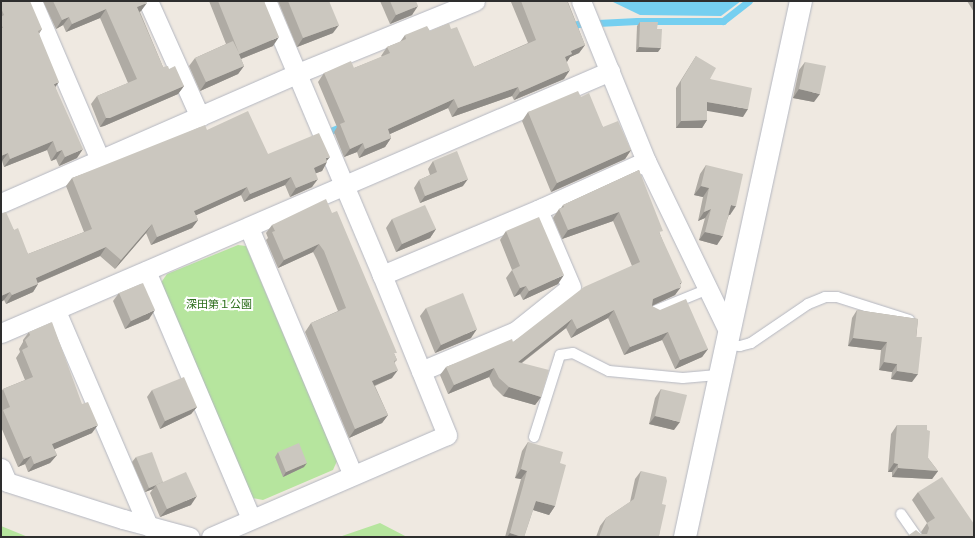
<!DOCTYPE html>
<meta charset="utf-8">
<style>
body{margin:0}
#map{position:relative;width:975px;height:538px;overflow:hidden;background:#efe9e1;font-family:"PT Sans","Noto Sans JP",sans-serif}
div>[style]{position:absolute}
.green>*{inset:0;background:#b6e59e}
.water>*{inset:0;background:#75cff0}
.stream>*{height:7px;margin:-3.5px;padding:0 3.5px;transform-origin:3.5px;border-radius:3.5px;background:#75cff0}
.roads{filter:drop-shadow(0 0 1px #b4b7c1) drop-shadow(0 0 1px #b4b7c1)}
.service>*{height:10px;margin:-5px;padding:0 5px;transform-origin:5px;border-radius:5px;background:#fff}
.minor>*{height:19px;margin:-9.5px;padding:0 9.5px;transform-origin:9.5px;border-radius:9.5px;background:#fff}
.tertiary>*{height:22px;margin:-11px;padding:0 11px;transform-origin:11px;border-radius:11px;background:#fff}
.wall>*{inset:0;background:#afaba4}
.shaded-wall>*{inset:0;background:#8e8b86}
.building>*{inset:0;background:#cbc7bf}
span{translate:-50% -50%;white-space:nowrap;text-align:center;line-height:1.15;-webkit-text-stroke:4px #fff;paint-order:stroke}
.park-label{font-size:11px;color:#2c6e1b}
.frame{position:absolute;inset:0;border:2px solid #2e2e2e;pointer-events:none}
</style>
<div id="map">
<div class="green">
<div style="clip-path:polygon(238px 245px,246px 246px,337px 461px,333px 470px,263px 500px,252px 498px,160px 284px,167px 274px)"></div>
<div style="clip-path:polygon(380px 523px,407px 537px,338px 537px,342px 536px)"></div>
<div style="clip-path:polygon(1px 526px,28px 537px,1px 537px)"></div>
</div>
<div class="water">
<div style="clip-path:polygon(611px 1px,741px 1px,721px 16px,640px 15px)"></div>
</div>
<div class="stream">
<div style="left:570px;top:28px;width:9px;rotate:-27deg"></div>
<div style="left:578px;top:24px;width:59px;rotate:-2.9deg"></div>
<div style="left:637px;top:21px;width:86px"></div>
<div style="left:723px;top:21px;width:33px;rotate:-38deg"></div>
<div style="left:323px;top:134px;width:24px;rotate:-22deg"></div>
</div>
<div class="roads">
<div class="service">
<div style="left:652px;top:312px;width:61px;rotate:-22.3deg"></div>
<div style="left:726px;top:345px;width:14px;rotate:4deg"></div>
<div style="left:740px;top:346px;width:11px;rotate:-15deg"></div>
<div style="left:751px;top:343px;width:69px;rotate:-34.4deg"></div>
<div style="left:808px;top:304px;width:18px;rotate:-22deg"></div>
<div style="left:825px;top:297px;width:12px"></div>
<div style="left:837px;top:297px;width:76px;rotate:17.7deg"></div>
<div style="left:534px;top:437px;width:86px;rotate:-72.4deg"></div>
<div style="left:560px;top:355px;width:13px;rotate:-9deg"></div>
<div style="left:573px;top:353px;width:40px;rotate:26.6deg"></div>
<div style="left:609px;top:371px;width:74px;rotate:5.4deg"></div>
<div style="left:683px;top:378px;width:37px;rotate:-5deg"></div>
<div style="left:901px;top:514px;width:28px;rotate:55deg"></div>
</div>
<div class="minor">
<div style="left:32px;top:1px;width:173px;rotate:66.8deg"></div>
<div style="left:148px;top:1px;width:127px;rotate:65.9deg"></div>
<div style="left:581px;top:1px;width:173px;rotate:67.9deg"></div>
<div style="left:646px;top:161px;width:191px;rotate:64.2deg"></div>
<div style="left:1px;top:203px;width:324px;rotate:-23.6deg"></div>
<div style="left:298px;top:73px;width:191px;rotate:-22.1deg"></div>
<div style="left:249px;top:228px;width:268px;rotate:67.2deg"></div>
<div style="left:146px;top:271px;width:268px;rotate:67deg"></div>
<div style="left:382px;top:275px;width:173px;rotate:-22.7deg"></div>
<div style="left:542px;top:208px;width:114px;rotate:-24.3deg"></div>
<div style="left:56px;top:311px;width:234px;rotate:66.8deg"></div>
<div style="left:1px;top:333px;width:663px;rotate:-23.28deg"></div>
<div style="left:421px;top:371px;width:103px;rotate:-22.8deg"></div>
<div style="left:516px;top:331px;width:70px;rotate:-38.7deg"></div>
<div style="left:571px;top:287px;width:84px;rotate:-113.2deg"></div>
<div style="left:1px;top:468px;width:15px;rotate:67deg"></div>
<div style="left:7px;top:482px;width:122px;rotate:17.7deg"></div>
<div style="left:123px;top:519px;width:69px;rotate:15deg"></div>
<div style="left:211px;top:537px;width:257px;rotate:-23.4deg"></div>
<div style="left:447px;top:435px;width:173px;rotate:-112.1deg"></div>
<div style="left:382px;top:275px;width:298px;rotate:-112.9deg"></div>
</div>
<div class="tertiary">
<div style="left:685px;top:537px;width:548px;rotate:-77.79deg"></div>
</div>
</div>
<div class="wall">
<div style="clip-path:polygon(1px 1px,42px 29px,39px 34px,77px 158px,59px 166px,56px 159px,51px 161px,47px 150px,4px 167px,2px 161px,1px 162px)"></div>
<div style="clip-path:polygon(43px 1px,146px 1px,141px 11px,140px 12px,163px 67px,169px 69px,184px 86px,178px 94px,104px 126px,100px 127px,91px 104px,97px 96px,128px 83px,100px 18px,66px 32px,63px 25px,56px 29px)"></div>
<div style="clip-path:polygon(209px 1px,264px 1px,273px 46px,241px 59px,244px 66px,238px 74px,200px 91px,189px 66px,195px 58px,226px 44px)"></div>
<div style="clip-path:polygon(278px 1px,329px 1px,333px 33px,297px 47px)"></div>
<div style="clip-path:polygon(380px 1px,416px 1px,412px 15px,390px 24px)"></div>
<div style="clip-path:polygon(512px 1px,569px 1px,568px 2px,585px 45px,579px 53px,570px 57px,567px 62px,564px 79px,514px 100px,512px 96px,452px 117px,448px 108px,390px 134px,391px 138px,385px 147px,359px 158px,357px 152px,344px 157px,334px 132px,337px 127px,318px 82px,324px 73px,354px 68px,382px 57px,381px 56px,387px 47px,400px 42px,405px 35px,451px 29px,474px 67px,528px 43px,511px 2px)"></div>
<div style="clip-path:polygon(967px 1px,974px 1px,974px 12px)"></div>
<div style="clip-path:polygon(640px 22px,657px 29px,658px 52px,636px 52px,637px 26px)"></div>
<div style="clip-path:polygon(696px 56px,710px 79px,743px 117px,707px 110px,707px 120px,702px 128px,676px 128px,676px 88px)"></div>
<div style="clip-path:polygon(805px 62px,814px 102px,793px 98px,799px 70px)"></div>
<div style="clip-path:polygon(581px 97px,603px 127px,631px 150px,625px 159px,551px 192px,522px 121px,528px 112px)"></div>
<div style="clip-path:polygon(207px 130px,268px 154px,327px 161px,322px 171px,316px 173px,312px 187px,290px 197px,285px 185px,244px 202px,241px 195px,196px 215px,198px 220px,192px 228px,151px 245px,146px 233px,115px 269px,100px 256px,38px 283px,38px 284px,33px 292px,6px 304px,4px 300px,1px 302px,1px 214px,14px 230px,28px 254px,84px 232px,66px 186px,72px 178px)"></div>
<div style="clip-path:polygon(433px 161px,463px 186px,420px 203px,414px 188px,419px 180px,430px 175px,428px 169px)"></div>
<div style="clip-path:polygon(706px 165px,730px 215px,729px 215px,717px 245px,699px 240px,705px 218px,698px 221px,703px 197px,694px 195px,700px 174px)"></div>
<div style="clip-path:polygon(639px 170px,660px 234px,680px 285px,675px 295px,652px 306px,708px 349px,702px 357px,675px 369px,662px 340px,624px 355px,608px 318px,571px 338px,566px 328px,522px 363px,541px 397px,535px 405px,503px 396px,493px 386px,489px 377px,448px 394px,440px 375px,446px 367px,513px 342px,632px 266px,613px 221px,562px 239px,553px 218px,559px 209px,561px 208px,563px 205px)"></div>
<div style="clip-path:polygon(332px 213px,397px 360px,395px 362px,392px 378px,375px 386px,388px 415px,382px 423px,349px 438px,305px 332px,311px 323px,338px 311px,317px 260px,313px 252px,278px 268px,266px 240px,268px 238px,266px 233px,272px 225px)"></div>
<div style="clip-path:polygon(392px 219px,436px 229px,430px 238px,396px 252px,386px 228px)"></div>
<div style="clip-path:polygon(506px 231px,558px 284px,523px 300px,520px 294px,514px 297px,506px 278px,512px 270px,500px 240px)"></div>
<div style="clip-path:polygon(119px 293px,149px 319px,125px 329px,113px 301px)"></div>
<div style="clip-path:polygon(426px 308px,471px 338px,435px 353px,420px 316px)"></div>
<div style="clip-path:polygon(857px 310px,918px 319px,912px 382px,891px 379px,892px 372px,879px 370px,881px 350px,848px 346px,852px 318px)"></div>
<div style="clip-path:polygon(29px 332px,92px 433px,54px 449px,57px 455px,50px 463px,28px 472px,25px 464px,18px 467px,1px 427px,1px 413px,2px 411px,1px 408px,1px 392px,3px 389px,25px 380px,16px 358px,20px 352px,19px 349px,23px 342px,23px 340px)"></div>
<div style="clip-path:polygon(661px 389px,674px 430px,649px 424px,655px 398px)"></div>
<div style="clip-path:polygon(152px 390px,197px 407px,191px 414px,160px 429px,147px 397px)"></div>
<div style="clip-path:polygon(897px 425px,928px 458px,938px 471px,932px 479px,892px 477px,892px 472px,888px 472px,891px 434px)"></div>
<div style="clip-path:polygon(528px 442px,560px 463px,555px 506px,549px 515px,533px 510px,524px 537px,505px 537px,521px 479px,515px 478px,522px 451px)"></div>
<div style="clip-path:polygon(278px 452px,304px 467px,283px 477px,275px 457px)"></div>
<div style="clip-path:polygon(136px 457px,163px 482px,191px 505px,160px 517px,150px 493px,153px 489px,145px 492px,132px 462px)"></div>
<div style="clip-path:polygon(641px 471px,662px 504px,659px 536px,661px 537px,596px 537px,600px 526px,606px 518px,630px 502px,635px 479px)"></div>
<div style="clip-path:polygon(918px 492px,974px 537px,921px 534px,922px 534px,921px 532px,927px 523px,912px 500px)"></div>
</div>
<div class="shaded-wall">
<div style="clip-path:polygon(147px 3px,141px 11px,131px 15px,137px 7px)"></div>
<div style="clip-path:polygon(418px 6px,412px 15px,390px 24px,396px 15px)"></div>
<div style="clip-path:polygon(106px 9px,100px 18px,66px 32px,72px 24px)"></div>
<div style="clip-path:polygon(69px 17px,63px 25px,56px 29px,62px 20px)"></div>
<div style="clip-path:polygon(339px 25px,333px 33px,297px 47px,303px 38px)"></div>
<div style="clip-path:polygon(279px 37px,273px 46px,233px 62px,239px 54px)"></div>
<div style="clip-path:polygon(585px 45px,579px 53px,570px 57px,566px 63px,565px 57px,571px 51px)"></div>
<div style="clip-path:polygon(639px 47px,661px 48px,658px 52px,636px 52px)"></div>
<div style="clip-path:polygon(244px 66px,238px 74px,200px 91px,206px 82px)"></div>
<div style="clip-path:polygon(570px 70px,564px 79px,514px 100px,520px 92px)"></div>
<div style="clip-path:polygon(59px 82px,53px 90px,54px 84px)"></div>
<div style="clip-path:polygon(184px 86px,178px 94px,104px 126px,100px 127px,106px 118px)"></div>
<div style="clip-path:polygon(518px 87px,512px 96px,452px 117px,458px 108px)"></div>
<div style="clip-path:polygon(799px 89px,820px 94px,814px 102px,793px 98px)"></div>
<div style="clip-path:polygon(454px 99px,448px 108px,381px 138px,388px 129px)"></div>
<div style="clip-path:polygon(707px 102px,748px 109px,743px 117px,702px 110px)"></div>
<div style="clip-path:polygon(707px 120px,702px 128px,676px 128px,681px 121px)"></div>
<div style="clip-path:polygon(391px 138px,385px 147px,359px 158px,365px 149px)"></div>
<div style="clip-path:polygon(53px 141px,47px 150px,4px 167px,10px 159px)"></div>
<div style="clip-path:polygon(363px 143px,357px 152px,344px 157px,350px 149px)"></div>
<div style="clip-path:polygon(83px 149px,77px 158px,59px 166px,65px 157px)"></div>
<div style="clip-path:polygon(62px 150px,56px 159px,51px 161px,57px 152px)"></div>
<div style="clip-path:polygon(631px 150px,625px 159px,551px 192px,557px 183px)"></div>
<div style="clip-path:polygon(8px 153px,2px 161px,1px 162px,1px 156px)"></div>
<div style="clip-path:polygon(330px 157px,325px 163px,327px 162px,322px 171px,309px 176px,314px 168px,326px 158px)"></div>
<div style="clip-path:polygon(291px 177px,285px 185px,244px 202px,250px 194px)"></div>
<div style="clip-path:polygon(318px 179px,312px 187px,290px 197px,296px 188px)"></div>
<div style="clip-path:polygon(468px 179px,463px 186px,420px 203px,425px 196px)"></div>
<div style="clip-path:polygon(701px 186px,709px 188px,703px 197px,694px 195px)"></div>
<div style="clip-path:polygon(247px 187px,241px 195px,188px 219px,194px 211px)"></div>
<div style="clip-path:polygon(731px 205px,736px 206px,730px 215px,725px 214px)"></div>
<div style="clip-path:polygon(711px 209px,705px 218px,698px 221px,704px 212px)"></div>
<div style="clip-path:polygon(619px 212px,613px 221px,562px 239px,568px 230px)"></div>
<div style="clip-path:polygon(198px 220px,192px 228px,151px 245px,157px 237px)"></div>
<div style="clip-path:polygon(152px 224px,146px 233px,115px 269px,121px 260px)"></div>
<div style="clip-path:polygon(436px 229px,430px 238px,396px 252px,402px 244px)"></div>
<div style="clip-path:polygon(705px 232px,723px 236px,717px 245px,699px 240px)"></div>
<div style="clip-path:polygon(319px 244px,313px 252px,278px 268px,284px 260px)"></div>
<div style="clip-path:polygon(106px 247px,100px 256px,30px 286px,36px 278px)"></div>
<div style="clip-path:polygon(564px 275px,558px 284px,523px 300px,529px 291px)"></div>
<div style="clip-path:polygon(682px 282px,677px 289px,681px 287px,675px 295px,647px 308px,653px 299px)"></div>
<div style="clip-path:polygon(38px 284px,33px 292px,6px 304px,12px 295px)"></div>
<div style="clip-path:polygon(526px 286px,520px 294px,514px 297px,520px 288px)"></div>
<div style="clip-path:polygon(10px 292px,4px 300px,1px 302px,1px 296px)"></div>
<div style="clip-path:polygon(155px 310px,149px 319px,125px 329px,131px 321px)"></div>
<div style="clip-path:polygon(614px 310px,608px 318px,571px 338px,577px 329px)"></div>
<div style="clip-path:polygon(572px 319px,566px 328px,512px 370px,518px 362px)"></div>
<div style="clip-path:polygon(477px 329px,471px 338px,435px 353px,441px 345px)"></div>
<div style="clip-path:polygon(668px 332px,662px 340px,624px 355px,630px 347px)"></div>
<div style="clip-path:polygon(853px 338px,887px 342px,881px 350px,848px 346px)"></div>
<div style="clip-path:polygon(708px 349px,702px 357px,675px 369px,680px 360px)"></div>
<div style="clip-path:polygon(884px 362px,897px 364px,892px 372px,879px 370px)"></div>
<div style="clip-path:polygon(494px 368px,489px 377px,448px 394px,454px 385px)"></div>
<div style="clip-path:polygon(398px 370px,392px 378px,366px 389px,372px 381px)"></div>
<div style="clip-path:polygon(897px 371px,918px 374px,912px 382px,891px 379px)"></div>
<div style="clip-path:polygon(509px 387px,541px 397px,535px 405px,503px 396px)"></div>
<div style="clip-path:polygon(197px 407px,191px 414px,160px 429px,165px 421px)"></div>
<div style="clip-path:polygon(388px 415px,382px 423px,349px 438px,355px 429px)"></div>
<div style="clip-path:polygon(655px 416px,680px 422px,674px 430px,649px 424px)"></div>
<div style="clip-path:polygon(98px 425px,92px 433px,46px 453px,52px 444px)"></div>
<div style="clip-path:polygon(57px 455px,50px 463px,28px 472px,34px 464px)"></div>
<div style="clip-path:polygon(31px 456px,25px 464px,18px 467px,24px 459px)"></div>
<div style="clip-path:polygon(307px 463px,304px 467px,283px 477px,286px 472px)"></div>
<div style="clip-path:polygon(894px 463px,898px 464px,892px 472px,888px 472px)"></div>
<div style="clip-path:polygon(898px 468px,938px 471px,932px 479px,892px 477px)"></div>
<div style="clip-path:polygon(521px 469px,527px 471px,521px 479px,515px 478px)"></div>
<div style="clip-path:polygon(163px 482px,156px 485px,153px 489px,145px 492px,149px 488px)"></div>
<div style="clip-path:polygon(197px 496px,191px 505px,160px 517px,167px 509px)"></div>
<div style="clip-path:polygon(536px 501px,555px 506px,549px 515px,530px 509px)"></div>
<div style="clip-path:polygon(510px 533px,522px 537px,507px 537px)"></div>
</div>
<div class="building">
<div style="clip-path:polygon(1px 1px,30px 1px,42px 29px,38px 31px,59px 82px,54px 84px,83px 149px,65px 157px,62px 150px,57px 152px,53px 141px,10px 159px,8px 153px,1px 156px,1px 135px,2px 135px,1px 133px,1px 28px,3px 28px,1px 24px,1px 17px,4px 15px,1px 8px)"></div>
<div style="clip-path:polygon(53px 1px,146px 1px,147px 3px,137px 7px,163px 67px,168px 66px,169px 69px,175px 66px,184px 86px,110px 118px,106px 118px,97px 96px,137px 79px,106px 9px,72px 24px,69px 17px,62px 20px)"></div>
<div style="clip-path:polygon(218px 1px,264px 1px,279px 37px,239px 54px,244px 66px,206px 82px,195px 58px,233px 41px,239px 53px)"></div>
<div style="clip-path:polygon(288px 1px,329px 1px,339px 25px,303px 38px)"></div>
<div style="clip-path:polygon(390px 1px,416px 1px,418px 6px,396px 15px)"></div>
<div style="clip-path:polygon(521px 1px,567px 1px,585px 45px,571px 51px,572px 54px,565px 57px,570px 70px,520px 92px,518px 87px,458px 108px,454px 99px,388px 129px,391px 138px,365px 149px,363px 143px,350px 149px,340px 124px,345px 122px,324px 73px,351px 61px,354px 68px,390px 53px,387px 47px,406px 39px,405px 35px,427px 26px,430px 31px,449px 23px,451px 29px,457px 27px,474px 67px,536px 40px)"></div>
<div style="clip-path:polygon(640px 22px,658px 22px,657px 29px,662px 29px,661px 48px,639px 47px)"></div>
<div style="clip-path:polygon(696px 56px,716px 68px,710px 79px,752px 88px,748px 109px,707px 102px,707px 120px,681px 121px,681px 81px)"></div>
<div style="clip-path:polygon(805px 62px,826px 66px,820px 94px,799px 89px)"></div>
<div style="clip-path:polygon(578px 91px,581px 97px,589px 93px,603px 127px,618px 121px,631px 150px,557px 183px,528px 112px)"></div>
<div style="clip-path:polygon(248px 111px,268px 154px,319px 133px,330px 157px,326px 158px,327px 162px,314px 168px,318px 179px,296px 188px,291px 177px,250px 194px,247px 187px,194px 211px,198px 220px,157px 237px,152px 224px,121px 260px,106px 247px,36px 278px,38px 284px,12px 295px,10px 292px,1px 296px,1px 214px,6px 212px,14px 230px,18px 228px,28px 254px,92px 229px,72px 178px,205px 125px,207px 130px)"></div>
<div style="clip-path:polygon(457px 151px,468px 179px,425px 196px,419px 180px,437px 172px,433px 161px)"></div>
<div style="clip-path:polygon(706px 165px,743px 174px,736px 206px,731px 205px,723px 236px,705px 232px,711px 209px,704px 212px,709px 188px,701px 186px)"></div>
<div style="clip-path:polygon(639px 170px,663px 231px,659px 232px,682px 282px,680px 283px,681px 287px,653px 299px,652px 306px,660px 310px,686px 299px,708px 349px,680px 360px,668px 332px,630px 347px,614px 310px,577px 329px,572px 319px,518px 362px,549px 370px,541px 397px,509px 387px,499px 378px,494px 368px,454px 385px,446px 367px,512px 339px,513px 342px,584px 287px,640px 262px,619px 212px,568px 230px,559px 209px,564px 207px,563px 205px)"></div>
<div style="clip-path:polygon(326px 199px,332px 213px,337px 211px,397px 353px,394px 353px,397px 360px,394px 361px,398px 370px,372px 381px,388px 415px,355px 429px,311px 323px,346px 308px,324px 251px,319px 244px,284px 260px,272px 232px,275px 231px,272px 225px)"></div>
<div style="clip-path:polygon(425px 205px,436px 229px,402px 244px,392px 219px)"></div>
<div style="clip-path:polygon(539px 217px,564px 275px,529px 291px,526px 286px,520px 288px,512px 270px,520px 266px,506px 231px)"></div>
<div style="clip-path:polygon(143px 283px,155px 310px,131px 321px,119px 293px)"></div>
<div style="clip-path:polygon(463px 293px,477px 329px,441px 345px,426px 308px)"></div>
<div style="clip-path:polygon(857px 310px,918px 319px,916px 337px,922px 337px,918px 374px,897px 371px,897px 364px,884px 362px,887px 342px,853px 338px)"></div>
<div style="clip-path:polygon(52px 322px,82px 404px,88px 402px,98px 425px,52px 444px,57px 455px,34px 464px,31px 456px,24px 459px,3px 410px,10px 407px,3px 389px,33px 377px,22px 350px,28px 347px,25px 340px,30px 335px,29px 332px)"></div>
<div style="clip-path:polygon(184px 377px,197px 407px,165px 421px,152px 390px)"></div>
<div style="clip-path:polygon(661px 389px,687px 395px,680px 422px,655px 416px)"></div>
<div style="clip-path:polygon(897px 425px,927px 425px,927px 430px,930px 431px,928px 458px,938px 471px,898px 468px,898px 464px,894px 463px)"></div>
<div style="clip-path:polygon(528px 442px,563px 452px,560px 463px,566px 465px,555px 506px,536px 501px,524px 537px,522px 537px,510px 533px,527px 471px,521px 469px)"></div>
<div style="clip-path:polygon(299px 443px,307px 463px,286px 472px,278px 452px)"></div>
<div style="clip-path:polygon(152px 452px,163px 482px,149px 488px,136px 457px)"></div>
<div style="clip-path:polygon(641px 471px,666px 477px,667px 481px,662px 504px,666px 505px,659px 536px,661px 537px,599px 537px,606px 518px,634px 499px)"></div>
<div style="clip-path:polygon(186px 472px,197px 496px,167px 509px,156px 485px)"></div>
<div style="clip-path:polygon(942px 477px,974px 524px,974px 537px,906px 537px,916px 530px,921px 534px,927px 534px,929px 528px,927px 523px,935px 518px,918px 492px)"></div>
</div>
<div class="park-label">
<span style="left:219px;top:304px">深田第１公園</span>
</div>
<div class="frame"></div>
</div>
